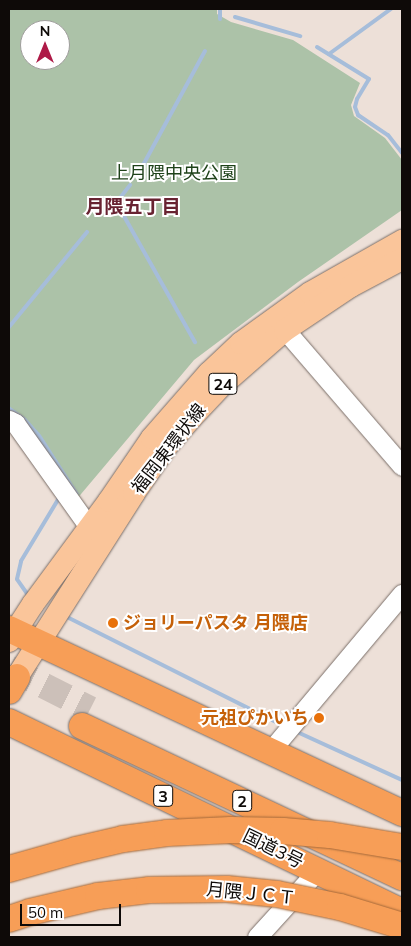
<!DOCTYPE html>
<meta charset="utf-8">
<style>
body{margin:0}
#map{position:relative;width:411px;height:946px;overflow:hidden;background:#ede0d8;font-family:Mulish,"Noto Sans JP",sans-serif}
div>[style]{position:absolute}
.green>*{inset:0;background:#acc2a8}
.water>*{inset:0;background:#a6bdda}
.stream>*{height:4px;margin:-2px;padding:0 2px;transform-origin:2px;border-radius:2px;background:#a6bdda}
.highway-tunnel>*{height:26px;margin-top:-13px;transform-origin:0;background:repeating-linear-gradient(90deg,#ccc0b9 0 26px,transparent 0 39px)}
.roads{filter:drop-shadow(0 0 1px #7b6f69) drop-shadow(0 0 1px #7b6f69)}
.minor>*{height:19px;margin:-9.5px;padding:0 9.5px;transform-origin:9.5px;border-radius:9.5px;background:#fff}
.major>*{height:22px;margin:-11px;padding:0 11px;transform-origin:11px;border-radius:11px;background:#fac59a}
.highway>*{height:26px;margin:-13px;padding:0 13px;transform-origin:13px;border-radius:13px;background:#f79e57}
.bridges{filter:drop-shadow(0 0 1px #a56a3b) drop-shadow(0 0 1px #a56a3b)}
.highway-bridge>*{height:26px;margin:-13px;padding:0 13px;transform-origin:13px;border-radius:13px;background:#f79e57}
.dots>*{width:14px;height:14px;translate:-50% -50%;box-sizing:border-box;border:2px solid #fff;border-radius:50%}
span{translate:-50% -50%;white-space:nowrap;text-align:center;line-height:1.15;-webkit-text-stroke:4px #fff;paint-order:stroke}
.shield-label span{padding:1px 4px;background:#fff;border:1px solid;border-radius:4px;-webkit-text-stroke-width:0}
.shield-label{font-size:16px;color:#0e0a08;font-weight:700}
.park-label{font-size:18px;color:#1e4219}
.street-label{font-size:18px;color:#0e0a08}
.food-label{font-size:18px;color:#c56008;font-weight:700}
.left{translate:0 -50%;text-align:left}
.right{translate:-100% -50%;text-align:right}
.neighbourhood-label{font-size:19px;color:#682231;font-weight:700}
.frame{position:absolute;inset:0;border:10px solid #0e0a08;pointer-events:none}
.north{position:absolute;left:20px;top:20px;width:50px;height:50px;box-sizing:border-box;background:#fff;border:1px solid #9f9d9c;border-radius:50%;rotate:0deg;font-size:14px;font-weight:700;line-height:20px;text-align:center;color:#0e0a08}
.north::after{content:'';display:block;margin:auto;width:18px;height:22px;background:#ae1a47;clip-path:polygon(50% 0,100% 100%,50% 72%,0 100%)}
.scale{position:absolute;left:20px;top:904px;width:101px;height:22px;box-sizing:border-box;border:2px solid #0e0a08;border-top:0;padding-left:6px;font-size:15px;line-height:18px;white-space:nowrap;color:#0e0a08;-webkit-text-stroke:4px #fff;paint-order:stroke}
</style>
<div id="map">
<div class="green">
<div style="clip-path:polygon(evenodd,9px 9px,217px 9px,217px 14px,231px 22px,293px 40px,360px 83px,351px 105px,354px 116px,385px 138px,402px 160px,402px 210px,298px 282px,194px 360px,76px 500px,9px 416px,9px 9px,30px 30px,60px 30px,60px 60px,30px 60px,30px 30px)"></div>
</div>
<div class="water">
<div style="clip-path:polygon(9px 406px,26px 418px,41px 435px,79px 494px,74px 495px,9px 413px)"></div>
</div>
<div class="stream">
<div style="left:235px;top:17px;width:68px;rotate:16.3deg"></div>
<div style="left:220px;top:19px;width:10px;rotate:-90deg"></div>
<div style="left:317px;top:47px;width:61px;rotate:31.6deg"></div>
<div style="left:369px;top:79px;width:23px;rotate:121deg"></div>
<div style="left:357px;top:99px;width:8px;rotate:104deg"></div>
<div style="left:355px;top:107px;width:9px;rotate:69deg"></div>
<div style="left:358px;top:115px;width:36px;rotate:34deg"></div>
<div style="left:388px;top:135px;width:23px;rotate:52deg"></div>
<div style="left:329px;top:54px;width:77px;rotate:-36deg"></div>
<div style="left:142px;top:167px;width:132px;rotate:-61.5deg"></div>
<div style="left:116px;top:202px;width:161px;rotate:60.6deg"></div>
<div style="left:116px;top:203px;width:23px;rotate:-52deg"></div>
<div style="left:9px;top:327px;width:123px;rotate:-50.6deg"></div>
<div style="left:28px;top:595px;width:19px;rotate:-125deg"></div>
<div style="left:17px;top:579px;width:18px;rotate:-77deg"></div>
<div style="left:21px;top:561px;width:74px;rotate:-58.9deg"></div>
<div style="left:65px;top:616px;width:245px;rotate:26.7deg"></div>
<div style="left:295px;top:731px;width:118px;rotate:24.6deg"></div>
</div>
<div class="highway-tunnel">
<div style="left:9px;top:668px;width:91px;rotate:26.8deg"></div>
</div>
<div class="roads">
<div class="minor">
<div style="left:285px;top:330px;width:179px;rotate:49.3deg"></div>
<div style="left:9px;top:420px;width:7px;rotate:27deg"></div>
<div style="left:15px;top:423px;width:128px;rotate:54.6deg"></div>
<div style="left:271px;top:750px;width:204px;rotate:-50deg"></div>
<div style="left:257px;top:937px;width:91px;rotate:-47.7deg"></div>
</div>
<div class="major">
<div style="left:9px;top:641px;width:44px;rotate:-57deg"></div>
<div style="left:33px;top:604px;width:128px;rotate:-53.6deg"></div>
<div style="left:109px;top:501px;width:76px;rotate:-55.7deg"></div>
<div style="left:152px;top:438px;width:86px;rotate:-48.8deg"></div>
<div style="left:209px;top:373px;width:44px;rotate:-43.2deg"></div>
<div style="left:241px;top:343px;width:85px;rotate:-35.9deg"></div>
<div style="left:310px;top:293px;width:106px;rotate:-29.5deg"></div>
<div style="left:17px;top:677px;width:218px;rotate:-57.5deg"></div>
<div style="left:134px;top:493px;width:55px;rotate:-55.4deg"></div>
<div style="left:165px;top:448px;width:40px;rotate:-49deg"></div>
<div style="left:191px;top:418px;width:44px;rotate:-46.8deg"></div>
<div style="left:221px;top:386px;width:85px;rotate:-41.2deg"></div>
<div style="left:285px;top:330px;width:79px;rotate:-33.7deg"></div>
<div style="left:351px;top:286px;width:58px;rotate:-27.9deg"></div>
</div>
<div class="highway">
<div style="left:9px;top:629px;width:434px;rotate:25.1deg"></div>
<div style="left:9px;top:691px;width:16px;rotate:-60deg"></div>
<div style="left:9px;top:722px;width:437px;rotate:25.8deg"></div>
<div style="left:82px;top:726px;width:354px;rotate:25.3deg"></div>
</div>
</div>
<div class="bridges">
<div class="highway-bridge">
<div style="left:9px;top:869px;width:70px;rotate:-15.8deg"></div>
<div style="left:76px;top:850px;width:48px;rotate:-13.2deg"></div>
<div style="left:123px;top:839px;width:44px;rotate:-7.8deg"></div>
<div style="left:167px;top:833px;width:64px;rotate:-2.7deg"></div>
<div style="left:231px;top:830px;width:52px;rotate:1.1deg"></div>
<div style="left:283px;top:831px;width:47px;rotate:4.9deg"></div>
<div style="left:330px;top:835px;width:73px;rotate:9.5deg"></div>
<div style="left:9px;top:919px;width:22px;rotate:-18deg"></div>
<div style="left:30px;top:912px;width:70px;rotate:-13.2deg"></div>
<div style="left:98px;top:896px;width:51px;rotate:-6.7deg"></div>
<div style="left:149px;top:890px;width:78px;rotate:-0.7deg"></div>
<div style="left:227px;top:889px;width:50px;rotate:5.7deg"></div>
<div style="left:277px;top:894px;width:64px;rotate:11.7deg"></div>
<div style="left:340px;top:907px;width:65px;rotate:17deg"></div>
</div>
</div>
<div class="dots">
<div style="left:113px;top:623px;background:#e8710a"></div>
<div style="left:319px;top:718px;background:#e8710a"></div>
</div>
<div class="shield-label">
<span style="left:223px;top:384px">24</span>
<span style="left:163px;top:796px">3</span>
<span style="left:242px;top:801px">2</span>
</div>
<div class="park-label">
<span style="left:174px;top:173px">上月隈中央公園</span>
</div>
<div class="street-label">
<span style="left:169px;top:449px;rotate:-52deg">福岡東環状線</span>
<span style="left:273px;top:849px;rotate:26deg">国道3号</span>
<span style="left:251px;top:894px;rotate:6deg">月隈ＪＣＴ</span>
</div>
<div class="food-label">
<span class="left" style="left:123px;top:623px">ジョリーパスタ 月隈店</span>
<span class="right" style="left:309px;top:718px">元祖ぴかいち</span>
</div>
<div class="neighbourhood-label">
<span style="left:133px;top:207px">月隈五丁目</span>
</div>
<div class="frame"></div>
<div class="north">N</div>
<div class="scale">50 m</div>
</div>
